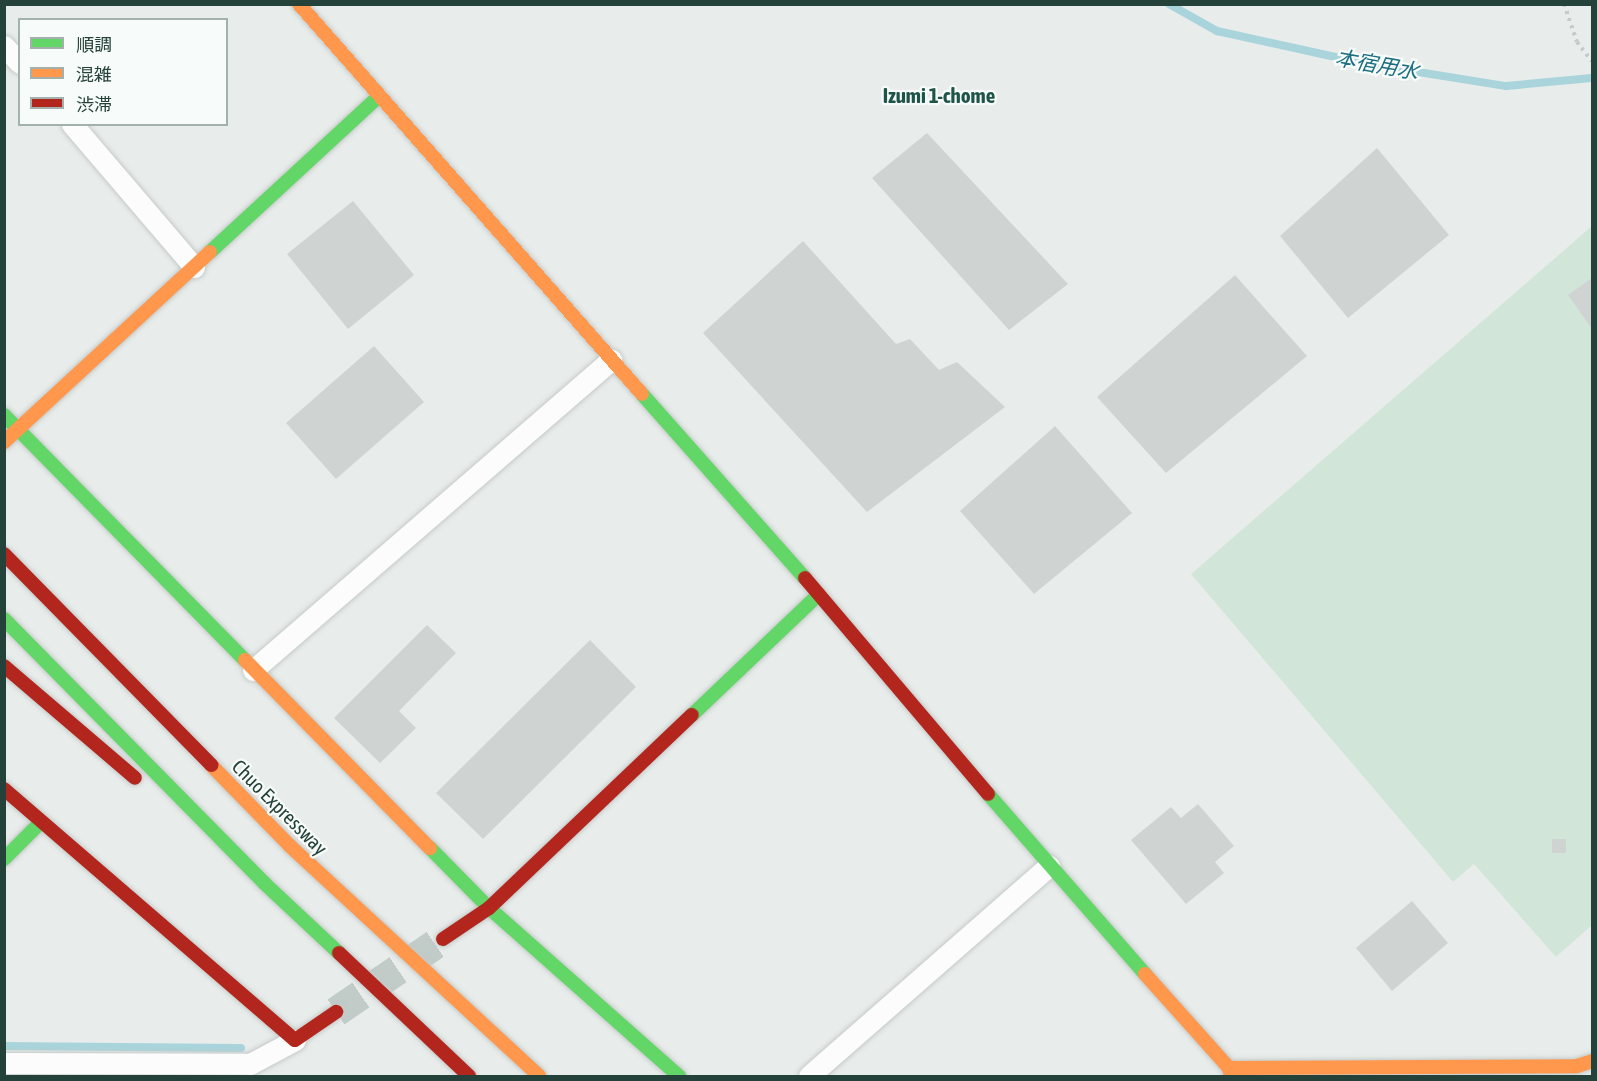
<!DOCTYPE html>
<meta charset="utf-8">
<style>
body{margin:0}
#map{position:relative;width:1597px;height:1081px;overflow:hidden;background:#e8edeb;font-family:"Asap Condensed","Noto Sans JP",sans-serif}
div>[style]{position:absolute}
.green>*{inset:0;background:#d1e6d8}
.stream>*{height:8px;margin:-4px;padding:0 4px;transform-origin:4px;border-radius:4px;background:#a9d4db}
.building>*{inset:0;background:#cfd4d2}
.secondary-tunnel>*{height:30px;margin-top:-15px;transform-origin:0;background:repeating-linear-gradient(90deg,#c1cbc8 0 30px,transparent 0 45px)}
.path>*{height:4px;margin-top:-2px;transform-origin:0;background:repeating-linear-gradient(90deg,#c3ccca 0 3px,transparent 0 7.5px)}
.roads{filter:drop-shadow(0 0 2px #c5cac8) drop-shadow(0 0 2px #c5cac8)}
.street>*{height:21px;margin:-10.5px;padding:0 10.5px;transform-origin:10.5px;border-radius:10.5px;background:#fcfcfc}
.fast>*{height:14px;margin:-7px;padding:0 7px;transform-origin:7px;border-radius:7px;background:#63d668}
.slow>*{height:14px;margin:-7px;padding:0 7px;transform-origin:7px;border-radius:7px;background:#ff974d}
.jam>*{height:14px;margin:-7px;padding:0 7px;transform-origin:7px;border-radius:7px;background:#b3261e}
span{translate:-50% -50%;white-space:nowrap;text-align:center;line-height:1.15;-webkit-text-stroke:4.5px #f7fbf9;paint-order:stroke}
.street-label{font-size:20px;color:#24423a}
.water-label{font-size:21px;color:#1c6f80;font-style:italic}
.neighbourhood-label{font-size:21px;color:#1f5548;font-weight:700}
.frame{position:absolute;inset:0;border:6px solid #24423a;pointer-events:none}
.legend{position:absolute;left:18px;top:18px;width:210px;height:108px;box-sizing:border-box;background:#f7fbf9;border:2px solid #a3b1ad;margin:0;padding:8px 10px;list-style:none;font-size:18px;color:#24423a}
.legend li{display:flex;align-items:center;gap:12px;height:30px}
.legend b{width:30px;border:2px solid #a3b1ad}
</style>
<div id="map">
<div class="green">
<div style="clip-path:polygon(1592px 226px,1592px 925px,1556px 957px,1474px 864px,1453px 882px,1191px 574px)"></div>
</div>
<div class="stream">
<div style="left:1169px;top:4px;width:55px;rotate:29.4deg"></div>
<div style="left:1217px;top:31px;width:148px;rotate:12.4deg"></div>
<div style="left:1362px;top:63px;width:146px;rotate:9.1deg"></div>
<div style="left:1506px;top:86px;width:86px;rotate:-5.3deg"></div>
<div style="left:4px;top:1046px;width:237px;rotate:0.5deg"></div>
</div>
<div class="building">
<div style="clip-path:polygon(927px 133px,1068px 284px,1009px 330px,872px 178px)"></div>
<div style="clip-path:polygon(1377px 148px,1449px 235px,1348px 318px,1280px 236px)"></div>
<div style="clip-path:polygon(353px 201px,414px 275px,348px 329px,287px 254px)"></div>
<div style="clip-path:polygon(803px 241px,896px 344px,910px 339px,939px 370px,957px 362px,1005px 407px,867px 512px,703px 333px)"></div>
<div style="clip-path:polygon(1235px 275px,1307px 356px,1166px 473px,1097px 397px)"></div>
<div style="clip-path:polygon(1592px 278px,1592px 329px,1568px 295px)"></div>
<div style="clip-path:polygon(374px 346px,424px 402px,336px 479px,286px 423px)"></div>
<div style="clip-path:polygon(1055px 426px,1132px 513px,1034px 594px,960px 511px)"></div>
<div style="clip-path:polygon(427px 625px,456px 653px,399px 711px,416px 728px,380px 763px,334px 718px)"></div>
<div style="clip-path:polygon(590px 640px,636px 687px,483px 839px,436px 793px)"></div>
<div style="clip-path:polygon(1198px 804px,1234px 846px,1215px 862px,1224px 873px,1186px 904px,1131px 840px,1171px 807px,1181px 818px)"></div>
<div style="clip-path:polygon(1552px 839px,1566px 839px,1566px 853px,1552px 853px)"></div>
<div style="clip-path:polygon(1412px 901px,1448px 943px,1392px 991px,1356px 948px)"></div>
</div>
<div class="secondary-tunnel">
<div style="left:336px;top:1012px;width:130px;rotate:-34.3deg"></div>
</div>
<div class="path">
<div style="left:1564px;top:4px;width:40px;rotate:71.1deg"></div>
<div style="left:1577px;top:42px;width:24px;rotate:52deg"></div>
</div>
<div class="roads">
<div class="street">
<div style="left:4px;top:46px;width:23px;rotate:47deg"></div>
<div style="left:72px;top:124px;width:188px;rotate:49.5deg"></div>
<div style="left:253px;top:670px;width:474px;rotate:-40.9deg"></div>
<div style="left:4px;top:1063px;width:246px;rotate:0.2deg"></div>
<div style="left:250px;top:1064px;width:51px;rotate:-28.1deg"></div>
<div style="left:809px;top:1076px;width:319px;rotate:-41.2deg"></div>
</div>
<div class="fast">
<div style="left:210px;top:252px;width:230px;rotate:-42.7deg"></div>
<div style="left:642px;top:394px;width:246px;rotate:48.5deg"></div>
<div style="left:4px;top:415px;width:344px;rotate:45.5deg"></div>
<div style="left:4px;top:619px;width:371px;rotate:45.4deg"></div>
<div style="left:264px;top:883px;width:103px;rotate:43deg"></div>
<div style="left:692px;top:715px;width:175px;rotate:-43.6deg"></div>
<div style="left:988px;top:794px;width:239px;rotate:48.9deg"></div>
<div style="left:430px;top:848px;width:84px;rotate:45.5deg"></div>
<div style="left:489px;top:908px;width:254px;rotate:41.5deg"></div>
<div style="left:4px;top:859px;width:52px;rotate:-45deg"></div>
</div>
<div class="slow">
<div style="left:299px;top:4px;width:519px;rotate:48.67deg"></div>
<div style="left:4px;top:442px;width:280px;rotate:-42.7deg"></div>
<div style="left:245px;top:660px;width:264px;rotate:45.5deg"></div>
<div style="left:211px;top:765px;width:113px;rotate:45.7deg"></div>
<div style="left:290px;top:846px;width:339px;rotate:42.7deg"></div>
<div style="left:1145px;top:974px;width:126px;rotate:48.2deg"></div>
<div style="left:1229px;top:1068px;width:8px;rotate:76deg"></div>
<div style="left:1229px;top:1068px;width:348px;rotate:-0.3deg"></div>
<div style="left:1577px;top:1066px;width:16px;rotate:-18deg"></div>
</div>
<div class="jam">
<div style="left:4px;top:554px;width:296px;rotate:45.5deg"></div>
<div style="left:805px;top:578px;width:283px;rotate:49.7deg"></div>
<div style="left:4px;top:666px;width:172px;rotate:40.5deg"></div>
<div style="left:4px;top:789px;width:384px;rotate:40.8deg"></div>
<div style="left:295px;top:1040px;width:50px;rotate:-34.3deg"></div>
<div style="left:443px;top:939px;width:55px;rotate:-34deg"></div>
<div style="left:489px;top:908px;width:280px;rotate:-43.6deg"></div>
<div style="left:339px;top:953px;width:179px;rotate:43.4deg"></div>
</div>
</div>
<div class="street-label">
<span style="left:280px;top:807px;rotate:45deg">Chuo Expressway</span>
</div>
<div class="water-label">
<span style="left:1377px;top:64px;rotate:10deg">本宿用水</span>
</div>
<div class="neighbourhood-label">
<span style="left:939px;top:95px">Izumi 1-chome</span>
</div>
<div class="frame"></div>
<ul class="legend">
<li><b style="height:8px;background:#63d668"></b>順調</li>
<li><b style="height:8px;background:#ff974d"></b>混雑</li>
<li><b style="height:8px;background:#b3261e"></b>渋滞</li>
</ul>
</div>
